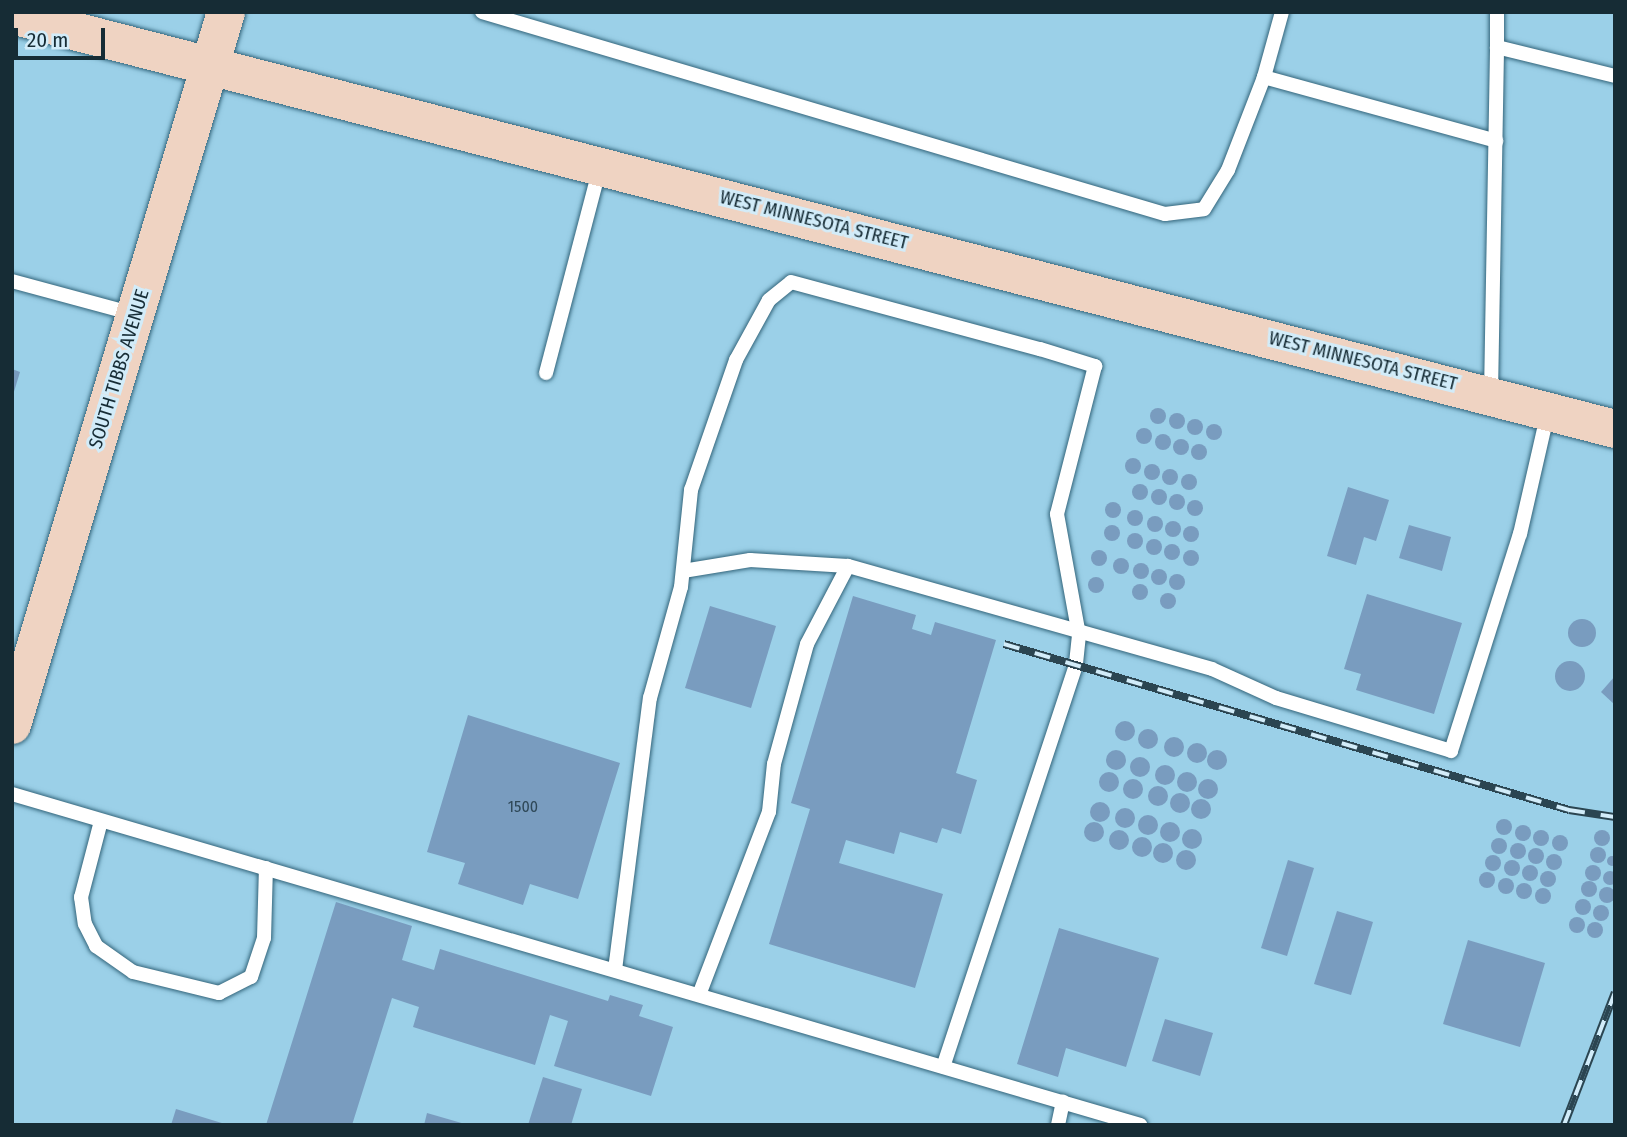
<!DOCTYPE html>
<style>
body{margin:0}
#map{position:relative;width:1627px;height:1137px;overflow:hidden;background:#9bd0e8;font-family:"Fira Sans Condensed",sans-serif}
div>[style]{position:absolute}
.building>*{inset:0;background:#799cbf}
.round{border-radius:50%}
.roads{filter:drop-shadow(0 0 2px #33657b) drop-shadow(0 0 2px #33657b)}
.lane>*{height:14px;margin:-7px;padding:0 7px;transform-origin:7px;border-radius:7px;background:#fff}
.secondary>*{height:38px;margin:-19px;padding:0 19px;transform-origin:19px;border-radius:19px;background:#efd3c2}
.rail>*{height:8px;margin-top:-4px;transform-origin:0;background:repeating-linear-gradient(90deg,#d2ecf9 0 16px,#2b4551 0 32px);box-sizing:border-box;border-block:2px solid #2b4551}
span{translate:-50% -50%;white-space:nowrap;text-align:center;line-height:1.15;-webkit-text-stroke:6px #d2ecf9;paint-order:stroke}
.number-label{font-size:16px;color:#2f4858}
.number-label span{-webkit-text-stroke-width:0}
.street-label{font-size:19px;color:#162c35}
.frame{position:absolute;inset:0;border:14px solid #162c35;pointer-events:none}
.scale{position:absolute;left:14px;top:28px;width:91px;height:32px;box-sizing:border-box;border:4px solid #162c35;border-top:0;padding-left:9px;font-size:21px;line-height:24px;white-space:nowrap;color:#162c35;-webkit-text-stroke:5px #d2ecf9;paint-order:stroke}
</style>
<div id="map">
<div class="building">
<div style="clip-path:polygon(12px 369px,20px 372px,13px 395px,12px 394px)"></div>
<div class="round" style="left:1150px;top:408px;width:16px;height:16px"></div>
<div class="round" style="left:1169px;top:413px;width:16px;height:16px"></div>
<div class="round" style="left:1187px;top:419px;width:16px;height:16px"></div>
<div class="round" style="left:1206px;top:424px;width:16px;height:16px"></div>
<div class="round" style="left:1136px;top:428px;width:16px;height:16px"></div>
<div class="round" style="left:1155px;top:434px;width:16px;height:16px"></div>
<div class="round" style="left:1173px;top:439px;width:16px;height:16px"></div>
<div class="round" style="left:1191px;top:444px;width:16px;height:16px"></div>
<div class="round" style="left:1125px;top:458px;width:16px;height:16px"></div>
<div class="round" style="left:1144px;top:464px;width:16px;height:16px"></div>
<div class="round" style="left:1162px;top:469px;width:16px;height:16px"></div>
<div class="round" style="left:1181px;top:474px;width:16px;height:16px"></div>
<div class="round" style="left:1132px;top:484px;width:16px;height:16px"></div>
<div style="clip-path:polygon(1348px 487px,1389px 500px,1376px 541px,1364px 537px,1356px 565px,1327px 556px)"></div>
<div class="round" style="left:1151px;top:489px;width:16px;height:16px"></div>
<div class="round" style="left:1169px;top:494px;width:16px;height:16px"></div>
<div class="round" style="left:1187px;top:500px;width:16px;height:16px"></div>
<div class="round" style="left:1105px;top:502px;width:16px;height:16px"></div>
<div class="round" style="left:1127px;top:510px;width:16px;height:16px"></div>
<div class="round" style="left:1147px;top:516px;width:16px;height:16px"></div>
<div class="round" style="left:1165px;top:521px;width:16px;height:16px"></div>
<div class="round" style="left:1104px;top:525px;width:16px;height:16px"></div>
<div style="clip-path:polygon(1409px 525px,1451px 537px,1442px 571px,1399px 558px)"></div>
<div class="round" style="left:1183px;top:526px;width:16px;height:16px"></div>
<div class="round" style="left:1127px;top:533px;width:16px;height:16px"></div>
<div class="round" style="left:1146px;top:539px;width:16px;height:16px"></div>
<div class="round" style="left:1164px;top:544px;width:16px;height:16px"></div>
<div class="round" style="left:1183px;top:550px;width:16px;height:16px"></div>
<div class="round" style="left:1091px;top:550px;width:16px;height:16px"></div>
<div class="round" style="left:1113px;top:558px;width:16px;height:16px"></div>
<div class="round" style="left:1133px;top:563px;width:16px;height:16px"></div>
<div class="round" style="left:1151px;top:569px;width:16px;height:16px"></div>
<div class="round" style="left:1169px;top:574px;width:16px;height:16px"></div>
<div class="round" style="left:1088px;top:577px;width:16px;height:16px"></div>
<div class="round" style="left:1132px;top:584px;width:16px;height:16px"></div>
<div class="round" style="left:1160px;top:593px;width:16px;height:16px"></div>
<div style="clip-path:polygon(1367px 594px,1462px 623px,1434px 714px,1356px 690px,1361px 674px,1344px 669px)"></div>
<div style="clip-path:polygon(853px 596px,916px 615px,912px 629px,931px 635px,935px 622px,996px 640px,956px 773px,977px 780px,961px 834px,942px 828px,937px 843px,900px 832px,894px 854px,846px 840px,839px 863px,943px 894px,915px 988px,769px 944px,810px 809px,791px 803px)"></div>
<div style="clip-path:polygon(710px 606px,776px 626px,751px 708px,685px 688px)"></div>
<div class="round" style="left:1568px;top:619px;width:28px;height:28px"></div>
<div class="round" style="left:1555px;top:661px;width:30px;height:30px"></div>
<div style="clip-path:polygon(1615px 676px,1615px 705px,1601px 692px)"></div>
<div style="clip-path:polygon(468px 715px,620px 763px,578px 899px,530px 884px,523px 905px,458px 884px,465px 863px,427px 852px)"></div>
<div class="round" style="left:1115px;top:721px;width:20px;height:20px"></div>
<div class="round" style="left:1138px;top:729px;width:20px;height:20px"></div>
<div class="round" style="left:1164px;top:737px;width:20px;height:20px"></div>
<div class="round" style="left:1187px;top:743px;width:20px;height:20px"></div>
<div class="round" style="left:1207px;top:750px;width:20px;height:20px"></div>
<div class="round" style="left:1106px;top:750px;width:20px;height:20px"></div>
<div class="round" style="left:1130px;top:757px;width:20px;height:20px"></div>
<div class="round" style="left:1155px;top:765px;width:20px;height:20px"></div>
<div class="round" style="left:1177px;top:772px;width:20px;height:20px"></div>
<div class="round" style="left:1099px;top:772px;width:20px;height:20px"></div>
<div class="round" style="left:1198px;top:779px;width:20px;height:20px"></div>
<div class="round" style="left:1123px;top:779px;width:20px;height:20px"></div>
<div class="round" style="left:1148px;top:786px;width:20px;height:20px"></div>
<div class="round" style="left:1170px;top:793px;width:20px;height:20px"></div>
<div class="round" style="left:1191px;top:799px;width:20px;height:20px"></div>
<div class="round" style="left:1090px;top:802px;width:20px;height:20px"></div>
<div class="round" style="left:1115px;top:808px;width:20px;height:20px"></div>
<div class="round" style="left:1138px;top:815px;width:20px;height:20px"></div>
<div class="round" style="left:1496px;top:819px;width:16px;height:16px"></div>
<div class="round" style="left:1084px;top:822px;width:20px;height:20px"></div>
<div class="round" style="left:1160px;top:822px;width:20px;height:20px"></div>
<div class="round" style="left:1515px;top:825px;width:16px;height:16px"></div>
<div class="round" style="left:1182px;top:829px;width:20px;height:20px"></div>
<div class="round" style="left:1533px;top:830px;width:16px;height:16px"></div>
<div class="round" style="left:1594px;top:830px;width:16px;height:16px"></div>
<div class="round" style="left:1109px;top:830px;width:20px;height:20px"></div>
<div class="round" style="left:1552px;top:835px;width:16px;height:16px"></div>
<div class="round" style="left:1132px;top:837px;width:20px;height:20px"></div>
<div class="round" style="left:1491px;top:838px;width:16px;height:16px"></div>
<div class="round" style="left:1510px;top:843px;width:16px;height:16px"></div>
<div class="round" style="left:1153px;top:843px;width:20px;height:20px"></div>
<div class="round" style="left:1590px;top:847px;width:16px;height:16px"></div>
<div class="round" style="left:1528px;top:848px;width:16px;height:16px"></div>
<div class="round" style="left:1176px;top:850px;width:20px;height:20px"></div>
<div class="round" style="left:1546px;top:854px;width:16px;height:16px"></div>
<div class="round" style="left:1485px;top:855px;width:16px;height:16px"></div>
<div class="round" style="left:1607px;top:856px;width:10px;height:10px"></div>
<div class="round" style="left:1504px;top:860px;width:16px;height:16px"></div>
<div style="clip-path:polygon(1288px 860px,1314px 868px,1287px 956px,1261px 948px)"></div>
<div class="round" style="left:1585px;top:865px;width:16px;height:16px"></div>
<div class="round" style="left:1522px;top:865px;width:16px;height:16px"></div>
<div class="round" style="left:1540px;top:871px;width:16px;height:16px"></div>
<div class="round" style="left:1603px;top:871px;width:14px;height:14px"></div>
<div class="round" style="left:1479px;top:872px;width:16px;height:16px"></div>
<div class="round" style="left:1498px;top:878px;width:16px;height:16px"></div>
<div class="round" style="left:1581px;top:881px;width:16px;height:16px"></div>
<div class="round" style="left:1516px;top:883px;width:16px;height:16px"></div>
<div class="round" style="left:1599px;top:887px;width:16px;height:16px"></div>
<div class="round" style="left:1535px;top:888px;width:16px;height:16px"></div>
<div class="round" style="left:1575px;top:899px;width:16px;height:16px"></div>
<div style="clip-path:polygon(336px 902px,412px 926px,402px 960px,434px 970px,440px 949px,608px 1001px,610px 995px,643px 1005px,639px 1016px,673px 1027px,651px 1096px,554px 1066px,568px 1021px,550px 1015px,535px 1065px,413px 1027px,419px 1007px,392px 998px,352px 1125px,266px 1125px)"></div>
<div class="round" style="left:1593px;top:905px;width:16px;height:16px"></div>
<div style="clip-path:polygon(1337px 911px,1373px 922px,1351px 995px,1314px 984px)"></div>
<div class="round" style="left:1569px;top:917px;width:16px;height:16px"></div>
<div class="round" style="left:1587px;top:922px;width:16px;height:16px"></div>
<div style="clip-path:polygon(1059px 928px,1159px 958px,1126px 1067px,1066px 1048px,1058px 1077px,1017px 1064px)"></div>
<div style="clip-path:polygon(1468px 940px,1545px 963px,1520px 1047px,1443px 1024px)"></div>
<div style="clip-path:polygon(1165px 1019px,1213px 1033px,1200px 1076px,1152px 1061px)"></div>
<div style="clip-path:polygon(543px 1077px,582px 1089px,571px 1125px,528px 1125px)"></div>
<div style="clip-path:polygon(176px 1109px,225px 1124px,225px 1125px,171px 1125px)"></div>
<div style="clip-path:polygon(427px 1113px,465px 1124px,464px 1125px,424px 1125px)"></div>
</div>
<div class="roads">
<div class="lane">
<div style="left:482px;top:12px;width:712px;rotate:16.48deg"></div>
<div style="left:1165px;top:214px;width:39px;rotate:-7deg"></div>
<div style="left:1204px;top:209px;width:46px;rotate:-58.4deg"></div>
<div style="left:1228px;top:170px;width:100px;rotate:-68.8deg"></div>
<div style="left:1264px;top:77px;width:241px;rotate:15.4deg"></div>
<div style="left:1497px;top:47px;width:35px;rotate:-90deg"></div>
<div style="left:1264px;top:77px;width:67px;rotate:-74.5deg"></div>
<div style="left:12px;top:281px;width:126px;rotate:15.1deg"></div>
<div style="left:546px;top:373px;width:213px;rotate:-75.3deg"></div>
<div style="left:1491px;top:394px;width:347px;rotate:-89deg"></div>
<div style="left:1497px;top:47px;width:122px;rotate:13.8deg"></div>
<div style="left:683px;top:571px;width:68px;rotate:-9.3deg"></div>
<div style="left:750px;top:560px;width:98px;rotate:3.5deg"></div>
<div style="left:12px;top:794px;width:1176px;rotate:16.35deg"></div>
<div style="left:101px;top:821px;width:79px;rotate:104.7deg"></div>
<div style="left:81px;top:897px;width:27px;rotate:82deg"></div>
<div style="left:85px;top:924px;width:25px;rotate:63deg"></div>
<div style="left:96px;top:946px;width:45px;rotate:35.1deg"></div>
<div style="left:133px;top:972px;width:89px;rotate:13.7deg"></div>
<div style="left:219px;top:993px;width:36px;rotate:-27deg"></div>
<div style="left:251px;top:977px;width:41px;rotate:-71.6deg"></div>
<div style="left:264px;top:938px;width:70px;rotate:-88.4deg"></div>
<div style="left:615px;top:970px;width:274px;rotate:-82.7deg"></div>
<div style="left:650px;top:698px;width:115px;rotate:-74.4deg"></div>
<div style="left:681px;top:587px;width:98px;rotate:-84.1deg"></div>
<div style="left:691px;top:490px;width:138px;rotate:-70.9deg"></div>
<div style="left:736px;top:360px;width:68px;rotate:-61.2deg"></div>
<div style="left:769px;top:300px;width:28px;rotate:-39deg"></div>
<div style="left:791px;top:282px;width:258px;rotate:15.1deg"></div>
<div style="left:1040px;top:349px;width:58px;rotate:17.2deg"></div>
<div style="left:1095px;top:366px;width:153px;rotate:104.4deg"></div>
<div style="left:1057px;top:514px;width:123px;rotate:79.7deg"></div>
<div style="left:1079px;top:635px;width:30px;rotate:96deg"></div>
<div style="left:1076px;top:665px;width:423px;rotate:108.3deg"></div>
<div style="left:699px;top:995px;width:196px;rotate:-69.1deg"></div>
<div style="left:769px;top:812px;width:48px;rotate:-84.1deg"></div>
<div style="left:774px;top:764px;width:124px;rotate:-74.6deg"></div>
<div style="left:807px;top:644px;width:88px;rotate:-62.3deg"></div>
<div style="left:848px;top:566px;width:378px;rotate:15.8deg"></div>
<div style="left:1212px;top:669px;width:70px;rotate:24.4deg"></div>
<div style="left:1276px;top:698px;width:183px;rotate:16.8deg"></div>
<div style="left:1451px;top:751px;width:228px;rotate:-72.4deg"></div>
<div style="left:1520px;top:534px;width:125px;rotate:-77.1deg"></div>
<div style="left:1058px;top:1125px;width:24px;rotate:-78deg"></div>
</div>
<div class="secondary">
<div style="left:12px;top:15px;width:1656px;rotate:14.48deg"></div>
<div style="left:12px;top:725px;width:744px;rotate:-73.29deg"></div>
</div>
</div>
<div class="rail">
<div style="left:1004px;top:644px;width:589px;rotate:16.37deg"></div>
<div style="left:1569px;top:810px;width:47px;rotate:8.7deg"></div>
<div style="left:1564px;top:1125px;width:142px;rotate:-69deg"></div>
</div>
<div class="number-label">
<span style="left:523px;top:807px">1500</span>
</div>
<div class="street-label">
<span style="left:814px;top:220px;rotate:14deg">WEST MINNESOTA STREET</span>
<span style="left:1363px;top:361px;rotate:14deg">WEST MINNESOTA STREET</span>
<span style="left:119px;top:369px;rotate:-73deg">SOUTH TIBBS AVENUE</span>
</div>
<div class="frame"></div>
<div class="scale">20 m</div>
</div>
